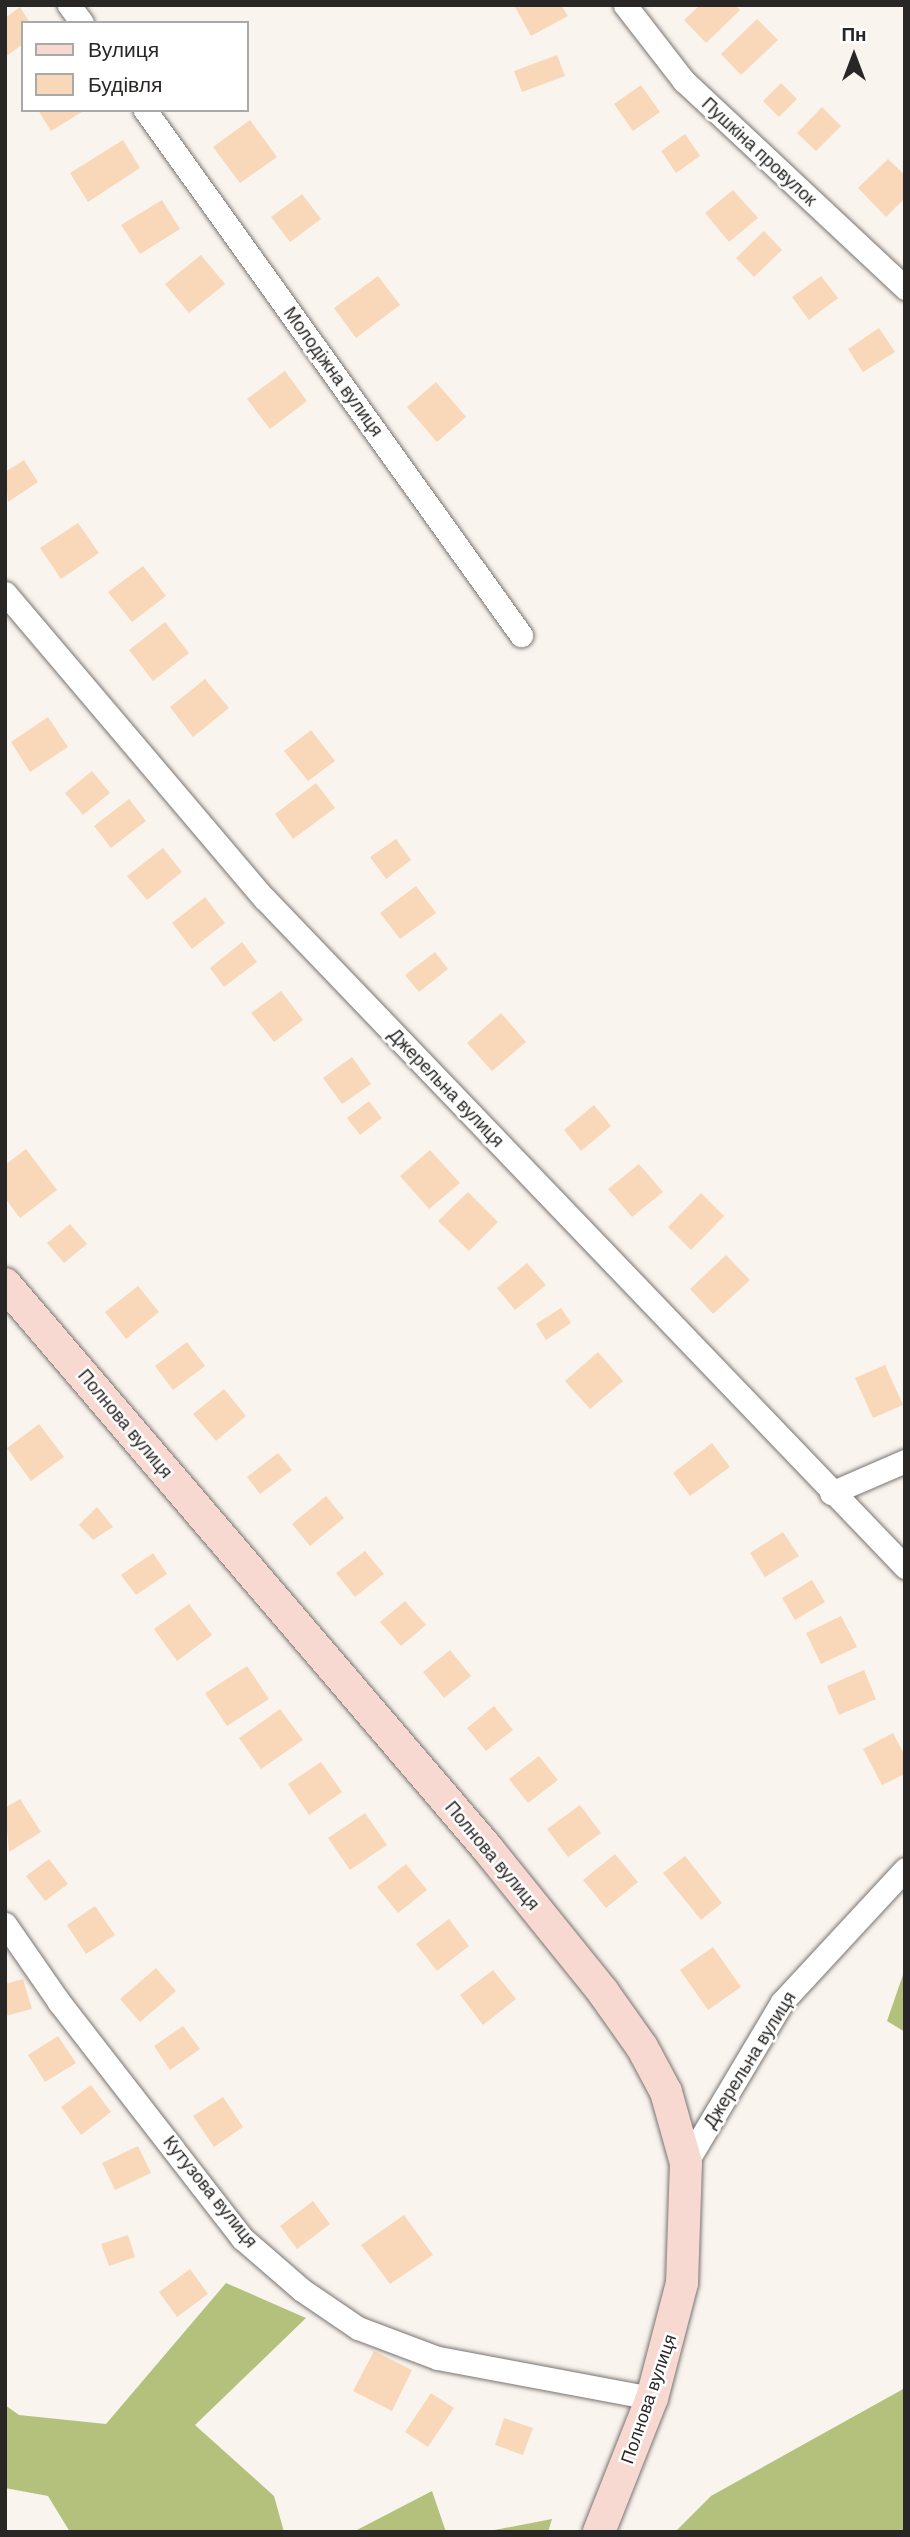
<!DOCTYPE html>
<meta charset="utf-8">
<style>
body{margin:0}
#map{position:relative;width:910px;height:2537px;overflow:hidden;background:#faf4ef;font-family:"DM Sans",sans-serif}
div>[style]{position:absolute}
.forest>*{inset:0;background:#b3c17c}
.building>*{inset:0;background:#f8d8b8}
.roads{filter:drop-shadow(0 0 2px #7a7470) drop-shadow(0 0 2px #7a7470)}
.street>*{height:23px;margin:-11.5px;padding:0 11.5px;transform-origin:11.5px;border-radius:11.5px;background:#fff}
.secondary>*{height:32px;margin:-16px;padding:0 16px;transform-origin:16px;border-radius:16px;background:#f7d9d1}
span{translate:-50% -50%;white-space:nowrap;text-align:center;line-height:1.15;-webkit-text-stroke:5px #fff;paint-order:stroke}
.street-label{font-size:18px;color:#292725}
.frame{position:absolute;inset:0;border:7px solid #292725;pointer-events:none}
.legend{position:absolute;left:21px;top:21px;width:228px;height:91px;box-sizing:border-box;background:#fff;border:2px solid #a9a9a8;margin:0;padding:9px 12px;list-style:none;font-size:21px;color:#292725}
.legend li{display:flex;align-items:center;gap:14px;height:35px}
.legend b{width:35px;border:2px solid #a9a9a8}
.north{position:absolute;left:819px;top:21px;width:70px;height:70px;-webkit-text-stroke:5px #fff;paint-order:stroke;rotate:0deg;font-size:19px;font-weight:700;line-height:28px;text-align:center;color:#292725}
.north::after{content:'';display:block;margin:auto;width:24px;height:32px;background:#292725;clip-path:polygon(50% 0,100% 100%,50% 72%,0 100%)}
</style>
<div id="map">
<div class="forest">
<div style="clip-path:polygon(905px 1969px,905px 2032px,887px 2021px)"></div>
<div style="clip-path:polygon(226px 2283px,306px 2318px,195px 2425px,274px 2496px,284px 2532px,70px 2532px,48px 2496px,5px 2488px,5px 2405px,19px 2415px,106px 2424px)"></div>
<div style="clip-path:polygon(905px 2388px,905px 2532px,675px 2532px,711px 2496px)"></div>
<div style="clip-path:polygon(432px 2491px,446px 2532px,353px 2532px)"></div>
<div style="clip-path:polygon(552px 2519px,548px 2532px,484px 2532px)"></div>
</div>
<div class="building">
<div style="clip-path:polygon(514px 5px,561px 5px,568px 16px,531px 36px)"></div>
<div style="clip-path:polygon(700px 5px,735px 5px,740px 10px,706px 43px,684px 20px)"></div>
<div style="clip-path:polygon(20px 7px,30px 23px,23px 23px,23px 44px,5px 57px,5px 18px)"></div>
<div style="clip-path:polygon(757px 19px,778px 40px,741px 75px,721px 54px)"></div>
<div style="clip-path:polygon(557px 55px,565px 76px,522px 92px,514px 71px)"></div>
<div style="clip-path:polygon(781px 83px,797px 99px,779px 117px,763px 101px)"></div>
<div style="clip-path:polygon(641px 85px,660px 112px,633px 131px,614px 104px)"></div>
<div style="clip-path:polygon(822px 107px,841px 126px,816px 151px,797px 133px)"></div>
<div style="clip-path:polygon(38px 110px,85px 110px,51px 131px)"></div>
<div style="clip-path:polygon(250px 120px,277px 157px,240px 183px,213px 147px)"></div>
<div style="clip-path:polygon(685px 134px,700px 156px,676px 173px,661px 151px)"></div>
<div style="clip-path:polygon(123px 140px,140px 168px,88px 202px,70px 173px)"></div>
<div style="clip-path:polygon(888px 159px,905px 175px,905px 198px,886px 217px,858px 188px)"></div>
<div style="clip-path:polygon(733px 190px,758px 218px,729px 242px,705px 213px)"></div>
<div style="clip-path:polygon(302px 194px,321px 219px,290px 242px,271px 217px)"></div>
<div style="clip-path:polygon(162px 200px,180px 229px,140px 254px,121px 225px)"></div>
<div style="clip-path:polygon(764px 231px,782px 250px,754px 277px,736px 258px)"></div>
<div style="clip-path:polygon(201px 255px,225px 284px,189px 313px,165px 284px)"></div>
<div style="clip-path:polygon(378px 276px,400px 305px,356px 338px,334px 308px)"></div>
<div style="clip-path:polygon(821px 276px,838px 298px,809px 320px,792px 297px)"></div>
<div style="clip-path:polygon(879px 328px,895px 352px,863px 372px,848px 349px)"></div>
<div style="clip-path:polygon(285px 371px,307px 401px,270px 429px,247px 399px)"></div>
<div style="clip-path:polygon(436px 382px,466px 417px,437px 442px,407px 407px)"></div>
<div style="clip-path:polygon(24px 460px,38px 482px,8px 502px,5px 472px)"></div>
<div style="clip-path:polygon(78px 523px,99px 553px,61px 579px,40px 548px)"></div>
<div style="clip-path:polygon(143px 566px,166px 596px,132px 622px,108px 592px)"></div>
<div style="clip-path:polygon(165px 622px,189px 653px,153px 681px,129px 650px)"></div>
<div style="clip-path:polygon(205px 679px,229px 708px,193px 737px,170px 707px)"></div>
<div style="clip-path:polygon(48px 717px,68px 747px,30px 772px,11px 742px)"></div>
<div style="clip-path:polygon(311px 730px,335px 761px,308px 781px,284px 751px)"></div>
<div style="clip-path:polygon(92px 771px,110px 793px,83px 815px,65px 793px)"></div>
<div style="clip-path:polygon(316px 783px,335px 808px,293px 839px,275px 814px)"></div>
<div style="clip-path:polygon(129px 799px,146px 821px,111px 848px,94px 826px)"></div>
<div style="clip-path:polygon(396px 839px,411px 860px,386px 879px,370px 857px)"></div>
<div style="clip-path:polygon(163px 848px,182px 872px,147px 900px,127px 876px)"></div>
<div style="clip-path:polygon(416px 886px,436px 913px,400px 939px,380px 913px)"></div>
<div style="clip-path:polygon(205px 897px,225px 923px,192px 949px,172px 923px)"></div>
<div style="clip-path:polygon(242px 942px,257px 962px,224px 987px,210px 968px)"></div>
<div style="clip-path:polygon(435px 952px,448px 969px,419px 992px,405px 975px)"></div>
<div style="clip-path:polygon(281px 991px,303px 1020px,274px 1042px,251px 1013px)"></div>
<div style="clip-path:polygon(501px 1013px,526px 1042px,492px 1071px,467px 1043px)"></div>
<div style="clip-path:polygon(352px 1057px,371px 1084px,342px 1104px,323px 1078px)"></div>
<div style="clip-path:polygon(369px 1101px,382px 1118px,360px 1135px,347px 1118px)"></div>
<div style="clip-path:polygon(594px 1105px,611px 1126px,581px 1151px,564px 1130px)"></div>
<div style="clip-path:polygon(26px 1149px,57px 1190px,20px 1218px,5px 1198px,5px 1165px)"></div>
<div style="clip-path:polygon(430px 1150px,460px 1183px,429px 1209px,400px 1176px)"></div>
<div style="clip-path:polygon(639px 1164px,663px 1192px,632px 1217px,608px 1189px)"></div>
<div style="clip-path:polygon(468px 1192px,498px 1222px,469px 1251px,438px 1221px)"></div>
<div style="clip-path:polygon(701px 1193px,724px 1216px,691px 1250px,668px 1227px)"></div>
<div style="clip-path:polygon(70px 1224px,87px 1244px,64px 1263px,47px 1243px)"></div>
<div style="clip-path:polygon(726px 1255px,750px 1280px,713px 1314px,690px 1289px)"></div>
<div style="clip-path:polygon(527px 1263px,546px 1285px,515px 1310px,497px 1288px)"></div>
<div style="clip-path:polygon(138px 1286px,159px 1312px,126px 1339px,105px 1312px)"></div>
<div style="clip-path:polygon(561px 1308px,571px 1323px,546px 1340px,536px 1324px)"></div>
<div style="clip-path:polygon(187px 1342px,205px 1366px,173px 1390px,155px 1366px)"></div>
<div style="clip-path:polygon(598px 1352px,623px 1381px,590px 1409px,565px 1381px)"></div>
<div style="clip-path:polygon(885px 1365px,903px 1405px,873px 1418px,855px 1378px)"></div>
<div style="clip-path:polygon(224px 1389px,246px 1416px,216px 1441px,193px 1414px)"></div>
<div style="clip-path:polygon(39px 1424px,64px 1457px,31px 1481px,7px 1448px)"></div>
<div style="clip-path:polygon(712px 1443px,730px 1467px,690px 1496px,673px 1473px)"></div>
<div style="clip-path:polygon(278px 1453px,292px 1470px,260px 1494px,247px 1477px)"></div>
<div style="clip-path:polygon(326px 1496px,344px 1518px,310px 1546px,292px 1524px)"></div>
<div style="clip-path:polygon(97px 1507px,113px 1527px,93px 1540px,79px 1525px)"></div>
<div style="clip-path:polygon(783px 1532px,799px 1556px,765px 1577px,750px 1553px)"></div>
<div style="clip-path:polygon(365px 1551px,384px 1574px,355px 1597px,336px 1573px)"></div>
<div style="clip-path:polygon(153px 1553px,167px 1574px,136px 1595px,121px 1575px)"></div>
<div style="clip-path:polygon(812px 1580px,825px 1602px,795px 1620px,782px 1598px)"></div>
<div style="clip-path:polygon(405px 1601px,426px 1625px,401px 1646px,380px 1622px)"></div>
<div style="clip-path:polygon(189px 1604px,212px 1635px,177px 1661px,154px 1629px)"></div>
<div style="clip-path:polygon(841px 1616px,857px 1647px,821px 1664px,806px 1633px)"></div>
<div style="clip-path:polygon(450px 1650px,471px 1676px,444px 1698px,423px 1672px)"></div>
<div style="clip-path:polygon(247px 1666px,269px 1699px,227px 1726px,205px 1693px)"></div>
<div style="clip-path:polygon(864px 1670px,876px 1699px,839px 1715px,827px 1686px)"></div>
<div style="clip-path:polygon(494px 1706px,513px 1730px,486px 1751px,467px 1728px)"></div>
<div style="clip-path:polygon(280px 1709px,303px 1740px,261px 1769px,239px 1738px)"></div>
<div style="clip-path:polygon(893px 1733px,905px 1756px,905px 1774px,882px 1785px,863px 1749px)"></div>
<div style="clip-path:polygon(539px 1756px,558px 1780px,528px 1803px,509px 1779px)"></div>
<div style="clip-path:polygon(321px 1762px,342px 1792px,309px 1815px,288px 1784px)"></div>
<div style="clip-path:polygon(20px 1799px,41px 1832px,9px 1852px,5px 1808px)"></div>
<div style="clip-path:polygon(580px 1805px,601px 1833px,568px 1857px,547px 1829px)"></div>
<div style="clip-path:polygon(365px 1813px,387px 1845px,350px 1870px,328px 1838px)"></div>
<div style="clip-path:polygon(615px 1854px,638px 1882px,606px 1908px,583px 1880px)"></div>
<div style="clip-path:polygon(685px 1856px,722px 1903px,701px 1920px,663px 1873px)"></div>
<div style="clip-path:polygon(49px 1859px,68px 1884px,45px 1901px,26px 1876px)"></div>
<div style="clip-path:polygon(406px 1864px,427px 1890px,398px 1913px,377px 1887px)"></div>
<div style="clip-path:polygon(95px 1906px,115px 1935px,86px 1954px,67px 1925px)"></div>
<div style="clip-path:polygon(449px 1919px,469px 1946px,437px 1971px,416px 1944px)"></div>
<div style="clip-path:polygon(713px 1947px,741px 1987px,708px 2010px,680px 1970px)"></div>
<div style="clip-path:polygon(156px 1968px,176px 1991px,140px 2022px,120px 1999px)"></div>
<div style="clip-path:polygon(493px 1970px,516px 1999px,483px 2025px,460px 1995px)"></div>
<div style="clip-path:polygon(23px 1979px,32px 2009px,5px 2016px,5px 1984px)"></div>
<div style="clip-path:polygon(183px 2026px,200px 2049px,170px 2070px,154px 2046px)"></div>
<div style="clip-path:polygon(58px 2036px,76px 2063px,45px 2082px,28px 2055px)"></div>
<div style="clip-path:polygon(91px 2085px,111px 2112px,81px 2135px,61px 2107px)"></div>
<div style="clip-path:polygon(223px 2097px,243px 2127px,214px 2147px,193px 2116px)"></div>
<div style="clip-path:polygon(138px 2146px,151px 2173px,115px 2190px,102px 2163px)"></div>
<div style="clip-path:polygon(313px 2201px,330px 2224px,297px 2249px,280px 2226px)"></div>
<div style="clip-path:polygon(404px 2215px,433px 2255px,390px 2284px,361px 2245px)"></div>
<div style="clip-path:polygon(128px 2235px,135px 2257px,109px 2266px,101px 2244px)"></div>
<div style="clip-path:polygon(190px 2269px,208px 2294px,177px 2317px,159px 2292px)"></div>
<div style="clip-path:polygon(374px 2351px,412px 2370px,392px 2411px,353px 2391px)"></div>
<div style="clip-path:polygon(431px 2393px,454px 2408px,428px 2447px,405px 2432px)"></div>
<div style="clip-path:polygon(504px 2418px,533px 2428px,523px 2455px,495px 2445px)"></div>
</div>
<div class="roads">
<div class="street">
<div style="left:69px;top:5px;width:22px;rotate:54deg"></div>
<div style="left:625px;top:5px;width:96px;rotate:52.2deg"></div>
<div style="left:684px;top:81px;width:303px;rotate:43.1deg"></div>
<div style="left:145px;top:110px;width:646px;rotate:54.39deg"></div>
<div style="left:5px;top:593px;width:400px;rotate:49.7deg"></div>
<div style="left:264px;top:898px;width:927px;rotate:46.22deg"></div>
<div style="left:831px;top:1493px;width:81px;rotate:-23.4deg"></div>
<div style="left:5px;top:1924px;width:95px;rotate:55.3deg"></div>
<div style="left:59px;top:2002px;width:299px;rotate:52.2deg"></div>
<div style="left:242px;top:2238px;width:79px;rotate:40.9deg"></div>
<div style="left:302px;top:2290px;width:68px;rotate:34.2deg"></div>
<div style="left:358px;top:2328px;width:85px;rotate:20.6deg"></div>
<div style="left:438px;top:2358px;width:218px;rotate:10.6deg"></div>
<div style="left:686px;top:2163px;width:187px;rotate:-59.2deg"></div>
<div style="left:782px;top:2002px;width:181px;rotate:-47.2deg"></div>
</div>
<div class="secondary">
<div style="left:5px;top:1284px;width:742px;rotate:49.48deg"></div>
<div style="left:487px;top:1848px;width:185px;rotate:51.1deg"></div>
<div style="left:603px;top:1992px;width:67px;rotate:54.7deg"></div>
<div style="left:642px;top:2047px;width:51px;rotate:61.9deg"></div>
<div style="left:666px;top:2092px;width:74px;rotate:74.3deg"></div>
<div style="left:686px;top:2163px;width:120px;rotate:91.9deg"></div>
<div style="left:682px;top:2283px;width:119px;rotate:104.6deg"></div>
<div style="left:652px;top:2398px;width:144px;rotate:111.6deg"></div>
</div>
</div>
<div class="street-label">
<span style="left:759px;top:152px;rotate:43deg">Пушкіна провулок</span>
<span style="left:333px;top:372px;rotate:54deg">Молодіжна вулиця</span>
<span style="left:446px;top:1088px;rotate:46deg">Джерельна вулиця</span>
<span style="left:125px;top:1424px;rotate:50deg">Полнова вулиця</span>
<span style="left:492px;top:1856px;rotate:50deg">Полнова вулиця</span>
<span style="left:750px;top:2060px;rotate:-58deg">Джерельна вулиця</span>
<span style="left:210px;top:2192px;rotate:51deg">Кутузова вулиця</span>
<span style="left:649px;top:2399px;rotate:-71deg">Полнова вулиця</span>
</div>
<div class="frame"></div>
<ul class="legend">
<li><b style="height:9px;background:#f7d9d1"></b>Вулиця</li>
<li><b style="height:19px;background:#f8d8b8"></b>Будівля</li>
</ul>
<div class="north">Пн</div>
</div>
